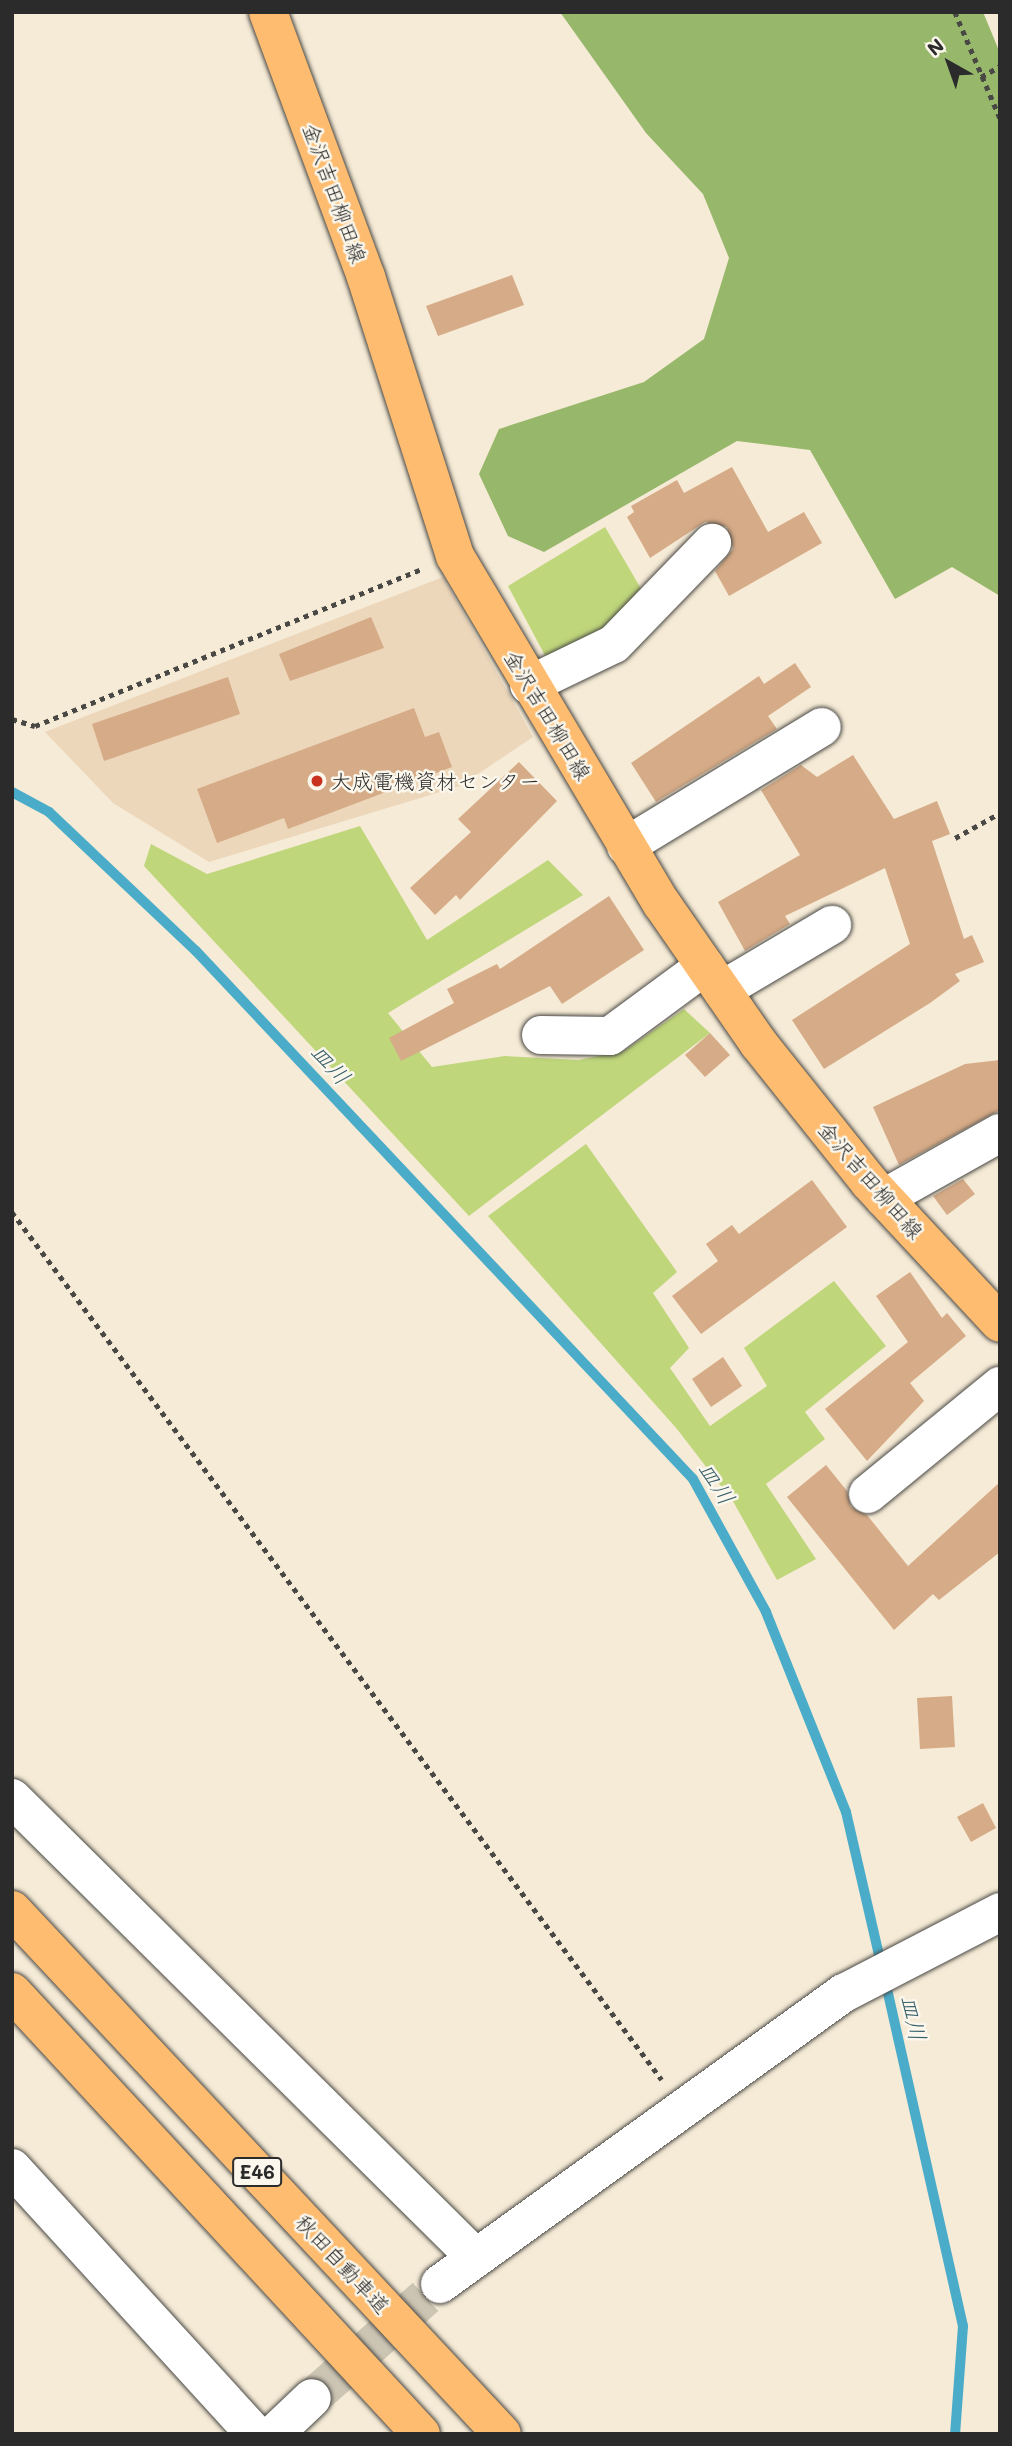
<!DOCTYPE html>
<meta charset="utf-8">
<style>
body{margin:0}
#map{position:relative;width:1012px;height:2446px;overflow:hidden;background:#f6ebd6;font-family:Mali,"Klee One",sans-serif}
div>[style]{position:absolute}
.built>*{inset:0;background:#edd7bb}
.green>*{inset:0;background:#bfd67b}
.forest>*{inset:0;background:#97b76b}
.stream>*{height:10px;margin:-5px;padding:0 5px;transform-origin:5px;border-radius:5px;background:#4aacc9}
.building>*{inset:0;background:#d6ab87}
.minor-tunnel>*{height:38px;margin-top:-19px;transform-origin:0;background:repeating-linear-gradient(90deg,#cdc5b4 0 38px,transparent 0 57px)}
.path>*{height:4.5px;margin-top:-2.25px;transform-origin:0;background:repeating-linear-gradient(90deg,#494845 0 5px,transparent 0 10px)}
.roads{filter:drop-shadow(0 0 2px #494845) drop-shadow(0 0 2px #494845)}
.minor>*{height:38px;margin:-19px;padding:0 19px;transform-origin:19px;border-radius:19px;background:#fff}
.major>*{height:38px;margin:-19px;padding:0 19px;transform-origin:19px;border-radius:19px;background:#febc70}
.highway>*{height:38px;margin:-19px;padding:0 19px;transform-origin:19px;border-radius:19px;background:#febc70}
.dots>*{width:19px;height:19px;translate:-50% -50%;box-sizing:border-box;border:4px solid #fbf7ec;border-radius:50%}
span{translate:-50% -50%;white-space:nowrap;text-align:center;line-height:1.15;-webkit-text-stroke:5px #fbf7ec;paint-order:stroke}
.shield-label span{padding:2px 5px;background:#fbf7ec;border:2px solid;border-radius:5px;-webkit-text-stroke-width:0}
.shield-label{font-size:19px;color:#2b2b2b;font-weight:700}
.street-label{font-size:21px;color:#2b2b2b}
.poi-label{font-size:21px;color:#2b2b2b}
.left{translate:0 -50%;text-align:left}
.water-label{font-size:23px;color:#375f6a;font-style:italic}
.frame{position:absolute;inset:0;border:14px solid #2b2b2b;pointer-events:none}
.north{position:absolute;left:914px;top:28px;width:70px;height:70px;-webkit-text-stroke:5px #fbf7ec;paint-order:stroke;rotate:320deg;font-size:19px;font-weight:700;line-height:28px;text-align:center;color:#2b2b2b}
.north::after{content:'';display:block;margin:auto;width:24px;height:32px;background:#2b2b2b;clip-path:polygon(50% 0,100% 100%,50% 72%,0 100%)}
</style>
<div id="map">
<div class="built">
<div style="clip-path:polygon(443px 577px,533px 737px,460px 786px,209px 862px,113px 803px,45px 732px)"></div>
</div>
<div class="green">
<div style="clip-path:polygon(605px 527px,647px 599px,549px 663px,508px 586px)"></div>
<div style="clip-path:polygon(360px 826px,427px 940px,548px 860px,583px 895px,388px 1013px,432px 1067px,505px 1056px,578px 1060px,624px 1051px,684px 1009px,710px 1033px,469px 1216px,144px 866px,151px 844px,207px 874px)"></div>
<div style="clip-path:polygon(586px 1144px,677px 1272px,653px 1293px,689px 1348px,670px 1368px,710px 1426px,767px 1386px,744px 1348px,834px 1281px,886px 1346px,805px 1412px,825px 1439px,766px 1484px,816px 1559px,777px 1580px,734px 1503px,677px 1429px,488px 1216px)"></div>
</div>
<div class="forest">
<div style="clip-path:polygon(560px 12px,983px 12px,1000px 53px,1000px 596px,952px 567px,895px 599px,810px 450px,737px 441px,544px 552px,508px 536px,479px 474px,499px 429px,644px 382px,704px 339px,729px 258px,703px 194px,646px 133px)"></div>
</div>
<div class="stream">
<div style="left:12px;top:792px;width:42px;rotate:28.4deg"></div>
<div style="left:49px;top:812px;width:202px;rotate:43.4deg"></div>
<div style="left:196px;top:951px;width:725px;rotate:46.73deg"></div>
<div style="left:693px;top:1479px;width:152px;rotate:61.2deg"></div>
<div style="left:766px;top:1612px;width:215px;rotate:68.2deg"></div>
<div style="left:846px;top:1812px;width:156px;rotate:77deg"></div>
<div style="left:885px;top:1980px;width:355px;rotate:77.3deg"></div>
<div style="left:963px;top:2326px;width:108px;rotate:94.2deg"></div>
</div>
<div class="building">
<div style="clip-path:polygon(512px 275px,524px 305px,438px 336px,426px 306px)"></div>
<div style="clip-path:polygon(732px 467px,768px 532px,804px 512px,822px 543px,729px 596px,715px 571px,733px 549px,727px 527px,705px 522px,650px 558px,627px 517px,634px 512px,631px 506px,677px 480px,684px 493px)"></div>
<div style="clip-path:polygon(371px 617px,384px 648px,290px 681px,279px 654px)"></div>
<div style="clip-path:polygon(795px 663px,811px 687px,768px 716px,777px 729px,656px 802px,631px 763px,759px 676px,764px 684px)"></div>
<div style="clip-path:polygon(228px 677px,240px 714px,104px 761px,92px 724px)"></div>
<div style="clip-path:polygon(414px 708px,425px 737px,439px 732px,452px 767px,288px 829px,284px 818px,217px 843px,197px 789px)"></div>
<div style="clip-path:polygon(853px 755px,894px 819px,937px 801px,950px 834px,932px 841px,964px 939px,972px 935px,984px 962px,955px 974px,960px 981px,930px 1003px,824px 1069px,792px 1020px,910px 944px,885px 868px,785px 916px,790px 924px,745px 951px,718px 902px,800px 855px,761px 790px,801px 765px,817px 777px)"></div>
<div style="clip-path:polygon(519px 762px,557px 801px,460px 900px,456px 895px,435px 915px,410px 888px,471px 832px,458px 819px)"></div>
<div style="clip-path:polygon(609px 896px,644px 950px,562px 1004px,550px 986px,401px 1061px,389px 1038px,454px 1003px,447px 989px,497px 964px,500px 969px)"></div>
<div style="clip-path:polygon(710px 1033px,730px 1055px,705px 1077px,685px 1055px)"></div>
<div style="clip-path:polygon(1000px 1060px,1000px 1110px,899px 1165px,873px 1107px,965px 1064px)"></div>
<div style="clip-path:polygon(963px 1179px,975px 1194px,947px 1215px,933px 1196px)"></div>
<div style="clip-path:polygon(812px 1180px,847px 1227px,701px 1334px,672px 1296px,718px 1261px,706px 1244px,732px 1225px,739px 1234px)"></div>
<div style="clip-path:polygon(910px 1272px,942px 1318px,947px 1313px,966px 1336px,910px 1383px,924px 1401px,867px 1461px,825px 1409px,908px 1342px,876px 1296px)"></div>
<div style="clip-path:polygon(723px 1357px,742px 1386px,711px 1407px,692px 1379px)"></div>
<div style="clip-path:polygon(826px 1465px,847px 1491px,851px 1507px,867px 1515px,908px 1566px,1000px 1482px,1000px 1552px,939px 1600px,933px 1594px,894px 1630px,787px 1497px)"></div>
<div style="clip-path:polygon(952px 1696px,955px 1747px,920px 1749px,917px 1698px)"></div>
<div style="clip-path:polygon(983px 1803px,996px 1828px,971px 1842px,957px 1817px)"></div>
</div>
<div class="minor-tunnel">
<div style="left:312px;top:2398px;width:171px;rotate:-41.7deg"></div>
</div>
<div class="path">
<div style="left:955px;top:12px;width:115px;rotate:67deg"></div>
<div style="left:981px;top:77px;width:22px;rotate:-30deg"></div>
<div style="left:12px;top:719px;width:24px;rotate:17deg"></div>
<div style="left:35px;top:726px;width:418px;rotate:-22.1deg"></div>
<div style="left:955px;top:838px;width:51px;rotate:-29.1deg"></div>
<div style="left:12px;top:1212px;width:1084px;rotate:53.17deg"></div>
</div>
<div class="roads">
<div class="minor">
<div style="left:529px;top:685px;width:94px;rotate:-25.8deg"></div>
<div style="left:614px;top:644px;width:141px;rotate:-45.9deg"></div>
<div style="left:626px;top:846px;width:229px;rotate:-31.3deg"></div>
<div style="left:722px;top:990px;width:128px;rotate:-30.6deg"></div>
<div style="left:541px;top:1035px;width:69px;rotate:0.8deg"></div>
<div style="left:610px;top:1036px;width:118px;rotate:-36.4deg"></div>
<div style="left:884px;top:1198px;width:133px;rotate:-29.3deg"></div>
<div style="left:868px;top:1494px;width:171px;rotate:-39.3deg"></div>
<div style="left:12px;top:1798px;width:651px;rotate:44.75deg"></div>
<div style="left:12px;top:2168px;width:360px;rotate:47.6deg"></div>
<div style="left:440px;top:2284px;width:498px;rotate:-35.8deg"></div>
<div style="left:844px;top:1993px;width:176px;rotate:-27.4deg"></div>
<div style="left:274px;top:2434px;width:52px;rotate:-43.5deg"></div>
</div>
<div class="major">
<div style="left:268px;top:12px;width:283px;rotate:69.7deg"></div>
<div style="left:366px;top:277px;width:293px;rotate:72.3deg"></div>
<div style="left:455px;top:556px;width:405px;rotate:59.3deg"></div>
<div style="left:662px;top:904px;width:170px;rotate:55.3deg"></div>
<div style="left:759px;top:1044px;width:176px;rotate:51.4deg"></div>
<div style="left:869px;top:1182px;width:192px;rotate:47.1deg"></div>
</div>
<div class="highway">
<div style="left:12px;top:1910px;width:717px;rotate:46.92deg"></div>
<div style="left:12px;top:1992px;width:602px;rotate:47.22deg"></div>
</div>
</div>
<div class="dots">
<div style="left:317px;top:781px;background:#c8321e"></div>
</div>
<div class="shield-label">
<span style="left:257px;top:2172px">E46</span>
</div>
<div class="street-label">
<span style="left:335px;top:193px;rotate:70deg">金沢吉田柳田線</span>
<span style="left:548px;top:715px;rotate:59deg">金沢吉田柳田線</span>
<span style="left:871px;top:1180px;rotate:49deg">金沢吉田柳田線</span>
<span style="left:343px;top:2264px;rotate:47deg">秋田自動車道</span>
</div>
<div class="poi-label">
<span class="left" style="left:331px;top:781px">大成電機資材センター</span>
</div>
<div class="water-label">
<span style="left:331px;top:1064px;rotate:47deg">皿川</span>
<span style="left:717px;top:1483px;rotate:57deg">皿川</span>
<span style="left:914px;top:2018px;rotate:77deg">皿川</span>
</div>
<div class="frame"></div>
<div class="north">N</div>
</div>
